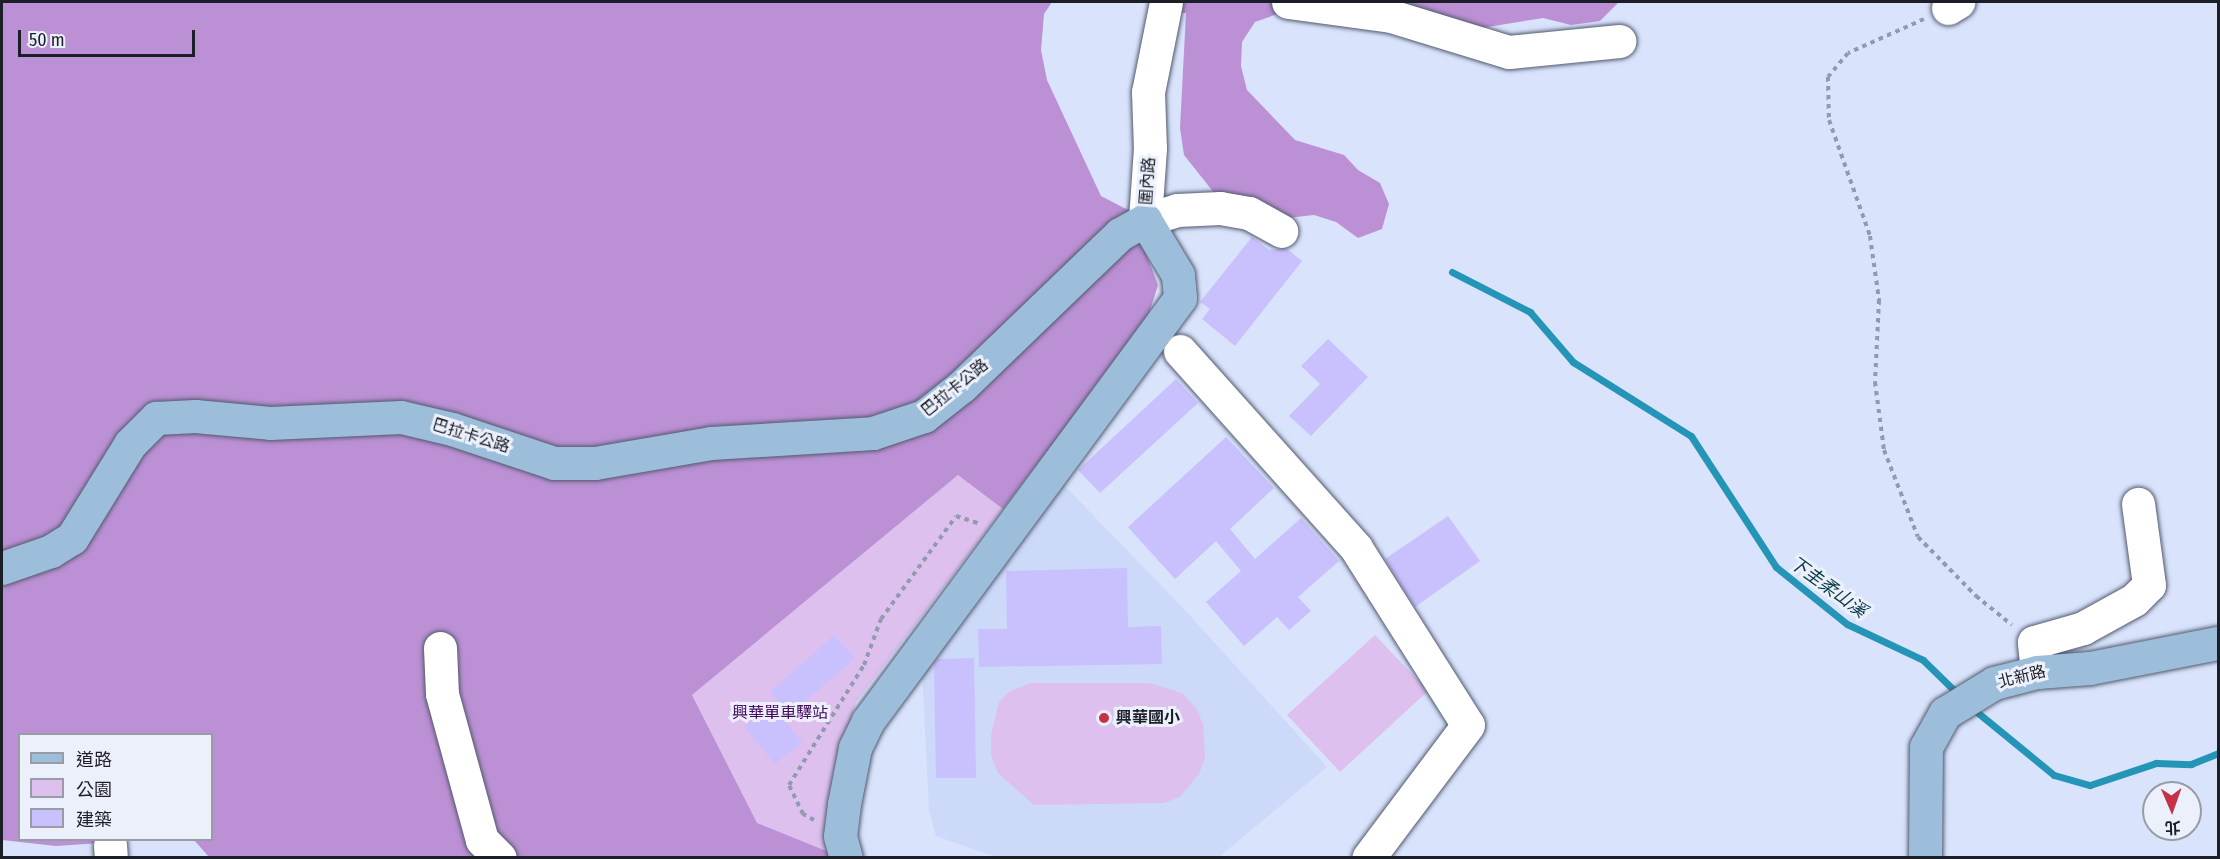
<!DOCTYPE html>
<meta charset="utf-8">
<style>
body{margin:0}
#map{position:relative;width:2220px;height:859px;overflow:hidden;background:#d9e3fc;font-family:"Fira Sans Condensed","Noto Sans TC",sans-serif}
div>[style]{position:absolute}
.built>*{inset:0;background:#cdd9f9}
.green>*{inset:0;background:#ddc0ee}
.forest>*{inset:0;background:#bc90d4}
.stream>*{height:7px;margin:-3.5px;padding:0 3.5px;transform-origin:3.5px;border-radius:3.5px;background:#2494b7}
.building>*{inset:0;background:#c9c0fe}
.path>*{height:4px;margin-top:-2px;transform-origin:0;background:repeating-linear-gradient(90deg,#929aad 0 4.5px,transparent 0 9px)}
.roads{filter:drop-shadow(0 0 2px #525a6f) drop-shadow(0 0 2px #525a6f)}
.minor>*{height:33px;margin:-16.5px;padding:0 16.5px;transform-origin:16.5px;border-radius:16.5px;background:#fff}
.major>*{height:33px;margin:-16.5px;padding:0 16.5px;transform-origin:16.5px;border-radius:16.5px;background:#9dbeda}
.dots>*{width:16px;height:16px;translate:-50% -50%;box-sizing:border-box;border:3px solid #ecf0fb;border-radius:50%}
span{translate:-50% -50%;white-space:nowrap;text-align:center;line-height:1.15;-webkit-text-stroke:6px #ecf0fb;paint-order:stroke}
.street-label{font-size:16px;color:#1b1e27}
.park-label{font-size:16px;color:#45095e}
.poi-label{font-size:16px;color:#1b1e27;font-weight:700}
.left{translate:0 -50%;text-align:left}
.water-label{font-size:18px;color:#063746;font-style:italic}
.frame{position:absolute;inset:0;border:3px solid #1b1e27;pointer-events:none}
.legend{position:absolute;left:18px;top:733px;width:195px;height:108px;box-sizing:border-box;background:#ecf0fb;border:2px solid #989ca6;margin:0;padding:8px 10px;list-style:none;font-size:18px;color:#1b1e27}
.legend li{display:flex;align-items:center;gap:12px;height:30px}
.legend b{width:30px;border:2px solid #989ca6}
.north{position:absolute;left:2142px;top:781px;width:60px;height:60px;box-sizing:border-box;background:#ecf0fb;border:2px solid #989ca6;border-radius:50%;rotate:178deg;font-size:16px;font-weight:700;line-height:24px;text-align:center;color:#1b1e27}
.north::after{content:'';display:block;margin:auto;width:21px;height:27px;background:#c43345;clip-path:polygon(50% 0,100% 100%,50% 72%,0 100%)}
.scale{position:absolute;left:18px;top:30px;width:177px;height:27px;box-sizing:border-box;border:3px solid #1b1e27;border-top:0;padding-left:8px;font-size:18px;line-height:21px;white-space:nowrap;color:#1b1e27;-webkit-text-stroke:4px #ecf0fb;paint-order:stroke}
</style>
<div id="map">
<div class="built">
<div style="clip-path:polygon(1062px 483px,1184px 609px,1327px 767px,1219px 857px,996px 857px,936px 836px,929px 811px,922px 669px)"></div>
</div>
<div class="green">
<div style="clip-path:polygon(959px 474px,1003px 509px,856px 702px,837px 764px,827px 851px,757px 824px,692px 695px)"></div>
<div style="clip-path:polygon(1375px 635px,1428px 691px,1340px 772px,1287px 715px)"></div>
<div style="clip-path:polygon(1031px 683px,1150px 683px,1182px 693px,1196px 708px,1203px 724px,1205px 758px,1199px 774px,1180px 797px,1164px 803px,1034px 805px,998px 773px,991px 755px,991px 735px,999px 702px,1010px 691px)"></div>
</div>
<div class="forest">
<div style="clip-path:polygon(2px 2px,1052px 2px,1044px 14px,1041px 50px,1047px 80px,1101px 196px,1130px 211px,1158px 285px,1146px 323px,1003px 509px,958px 475px,692px 695px,757px 823px,834px 854px,834px 857px,209px 857px,194px 840px,212px 840px,212px 734px,20px 734px,20px 840px,145px 840px,56px 846px,2px 840px)"></div>
<div style="clip-path:polygon(1152px 2px,1349px 2px,1280px 13px,1255px 22px,1242px 42px,1241px 66px,1247px 90px,1295px 140px,1344px 155px,1358px 170px,1380px 183px,1389px 204px,1382px 229px,1358px 238px,1336px 222px,1314px 215px,1287px 218px,1215px 194px,1184px 155px,1180px 128px,1186px 13px,1169px 13px)"></div>
<div style="clip-path:polygon(1369px 2px,1619px 2px,1600px 21px,1571px 25px,1543px 18px,1457px 32px)"></div>
</div>
<div class="stream">
<div style="left:1452px;top:272px;width:88px;rotate:27.1deg"></div>
<div style="left:1530px;top:312px;width:66px;rotate:49.3deg"></div>
<div style="left:1573px;top:362px;width:139px;rotate:32.1deg"></div>
<div style="left:1691px;top:436px;width:156px;rotate:57deg"></div>
<div style="left:1776px;top:567px;width:91px;rotate:38.8deg"></div>
<div style="left:1847px;top:624px;width:84px;rotate:25.3deg"></div>
<div style="left:1923px;top:660px;width:49px;rotate:44.2deg"></div>
<div style="left:1972px;top:708px;width:106px;rotate:39.3deg"></div>
<div style="left:2054px;top:775px;width:37px;rotate:16deg"></div>
<div style="left:2090px;top:785px;width:70px;rotate:-18.4deg"></div>
<div style="left:2156px;top:763px;width:35px;rotate:2deg"></div>
<div style="left:2191px;top:764px;width:29px;rotate:-22deg"></div>
</div>
<div class="building">
<div style="clip-path:polygon(1252px 237px,1269px 250px,1286px 248px,1302px 261px,1235px 346px,1202px 319px,1210px 309px,1200px 302px)"></div>
<div style="clip-path:polygon(1328px 339px,1368px 377px,1311px 436px,1289px 416px,1320px 384px,1301px 366px)"></div>
<div style="clip-path:polygon(1176px 379px,1198px 403px,1100px 493px,1078px 470px)"></div>
<div style="clip-path:polygon(1226px 437px,1274px 488px,1230px 529px,1255px 559px,1301px 518px,1339px 561px,1298px 597px,1311px 611px,1289px 630px,1277px 617px,1244px 646px,1206px 602px,1241px 571px,1216px 541px,1175px 579px,1128px 527px)"></div>
<div style="clip-path:polygon(1448px 516px,1480px 561px,1415px 607px,1385px 559px)"></div>
<div style="clip-path:polygon(1127px 568px,1128px 627px,1161px 626px,1162px 664px,979px 667px,978px 629px,1007px 629px,1006px 571px)"></div>
<div style="clip-path:polygon(834px 635px,855px 658px,784px 720px,802px 742px,775px 764px,744px 727px,777px 700px,770px 692px)"></div>
<div style="clip-path:polygon(974px 658px,976px 778px,936px 778px,934px 663px,937px 659px)"></div>
</div>
<div class="path">
<div style="left:1924px;top:19px;width:83px;rotate:155.9deg"></div>
<div style="left:1848px;top:53px;width:31px;rotate:130deg"></div>
<div style="left:1828px;top:77px;width:43px;rotate:88.7deg"></div>
<div style="left:1829px;top:120px;width:123px;rotate:70.5deg"></div>
<div style="left:1870px;top:236px;width:65px;rotate:82deg"></div>
<div style="left:1879px;top:300px;width:82px;rotate:92.8deg"></div>
<div style="left:1875px;top:382px;width:69px;rotate:82.5deg"></div>
<div style="left:1884px;top:450px;width:93px;rotate:68.7deg"></div>
<div style="left:1918px;top:537px;width:83px;rotate:45.5deg"></div>
<div style="left:1976px;top:596px;width:46px;rotate:38.9deg"></div>
<div style="left:814px;top:820px;width:13px;rotate:-151deg"></div>
<div style="left:803px;top:814px;width:32px;rotate:-116deg"></div>
<div style="left:789px;top:785px;width:142px;rotate:-58deg"></div>
<div style="left:864px;top:665px;width:49px;rotate:-69.7deg"></div>
<div style="left:881px;top:619px;width:127px;rotate:-53.9deg"></div>
<div style="left:956px;top:516px;width:25px;rotate:18deg"></div>
</div>
<div class="roads">
<div class="minor">
<div style="left:1166px;top:2px;width:92px;rotate:101.3deg"></div>
<div style="left:1148px;top:92px;width:56px;rotate:88deg"></div>
<div style="left:1150px;top:148px;width:72px;rotate:94deg"></div>
<div style="left:1145px;top:220px;width:34px;rotate:-17deg"></div>
<div style="left:1177px;top:210px;width:43px;rotate:-2.7deg"></div>
<div style="left:1220px;top:208px;width:29px;rotate:10deg"></div>
<div style="left:1249px;top:213px;width:37px;rotate:29deg"></div>
<div style="left:1288px;top:2px;width:104px;rotate:7.7deg"></div>
<div style="left:1391px;top:16px;width:123px;rotate:17deg"></div>
<div style="left:1509px;top:52px;width:111px;rotate:-5.7deg"></div>
<div style="left:1948px;top:8px;width:12px;rotate:-31deg"></div>
<div style="left:1180px;top:351px;width:264px;rotate:48.2deg"></div>
<div style="left:1356px;top:548px;width:209px;rotate:57.7deg"></div>
<div style="left:1468px;top:725px;width:166px;rotate:126.9deg"></div>
<div style="left:440px;top:648px;width:46px;rotate:87.5deg"></div>
<div style="left:442px;top:694px;width:151px;rotate:74.7deg"></div>
<div style="left:482px;top:840px;width:25px;rotate:45deg"></div>
<div style="left:2037px;top:672px;width:30px;rotate:-96deg"></div>
<div style="left:2034px;top:642px;width:51px;rotate:-15.9deg"></div>
<div style="left:2083px;top:628px;width:58px;rotate:-28.8deg"></div>
<div style="left:2134px;top:600px;width:21px;rotate:-45deg"></div>
<div style="left:2149px;top:585px;width:82px;rotate:-97.7deg"></div>
<div style="left:110px;top:845px;width:13px;rotate:86deg"></div>
</div>
<div class="major">
<div style="left:2px;top:568px;width:52px;rotate:-19.1deg"></div>
<div style="left:51px;top:551px;width:25px;rotate:-32deg"></div>
<div style="left:72px;top:538px;width:110px;rotate:-58.3deg"></div>
<div style="left:130px;top:444px;width:37px;rotate:-45deg"></div>
<div style="left:156px;top:418px;width:39px;rotate:-3deg"></div>
<div style="left:195px;top:416px;width:75px;rotate:5.3deg"></div>
<div style="left:270px;top:423px;width:131px;rotate:-2.6deg"></div>
<div style="left:401px;top:417px;width:52px;rotate:13.2deg"></div>
<div style="left:452px;top:429px;width:108px;rotate:18.4deg"></div>
<div style="left:554px;top:463px;width:41px"></div>
<div style="left:595px;top:463px;width:118px;rotate:-9.8deg"></div>
<div style="left:711px;top:443px;width:162px;rotate:-3.5deg"></div>
<div style="left:873px;top:433px;width:54px;rotate:-18.4deg"></div>
<div style="left:924px;top:416px;width:48px;rotate:-38.3deg"></div>
<div style="left:962px;top:386px;width:219px;rotate:-43.9deg"></div>
<div style="left:1120px;top:234px;width:29px;rotate:-29deg"></div>
<div style="left:1145px;top:220px;width:64px;rotate:59deg"></div>
<div style="left:1178px;top:275px;width:23px;rotate:85deg"></div>
<div style="left:1180px;top:298px;width:526px;rotate:126.41deg"></div>
<div style="left:868px;top:721px;width:30px;rotate:116deg"></div>
<div style="left:855px;top:748px;width:57px;rotate:101.1deg"></div>
<div style="left:844px;top:804px;width:32px;rotate:97deg"></div>
<div style="left:840px;top:836px;width:23px;rotate:75deg"></div>
<div style="left:1925px;top:858px;width:111px;rotate:-89.5deg"></div>
<div style="left:1926px;top:747px;width:39px;rotate:-61deg"></div>
<div style="left:1945px;top:713px;width:57px;rotate:-31.5deg"></div>
<div style="left:1994px;top:683px;width:44px;rotate:-14.3deg"></div>
<div style="left:2037px;top:672px;width:53px;rotate:-4.3deg"></div>
<div style="left:2090px;top:668px;width:130px;rotate:-11.1deg"></div>
</div>
</div>
<div class="dots">
<div style="left:1104px;top:718px;background:#c43345"></div>
</div>
<div class="street-label">
<span style="left:1148px;top:181px;rotate:-86deg">圍內路</span>
<span style="left:955px;top:388px;rotate:-39deg">巴拉卡公路</span>
<span style="left:471px;top:436px;rotate:17deg">巴拉卡公路</span>
<span style="left:2022px;top:677px;rotate:-14deg">北新路</span>
</div>
<div class="park-label">
<span style="left:780px;top:713px">興華單車驛站</span>
</div>
<div class="poi-label">
<span class="left" style="left:1116px;top:718px">興華國小</span>
</div>
<div class="water-label">
<span style="left:1828px;top:587px;rotate:36deg">下圭柔山溪</span>
</div>
<div class="frame"></div>
<ul class="legend">
<li><b style="height:8px;background:#9dbeda"></b>道路</li>
<li><b style="height:16px;background:#ddc0ee"></b>公園</li>
<li><b style="height:16px;background:#c9c0fe"></b>建築</li>
</ul>
<div class="north">北</div>
<div class="scale">50 m</div>
</div>
